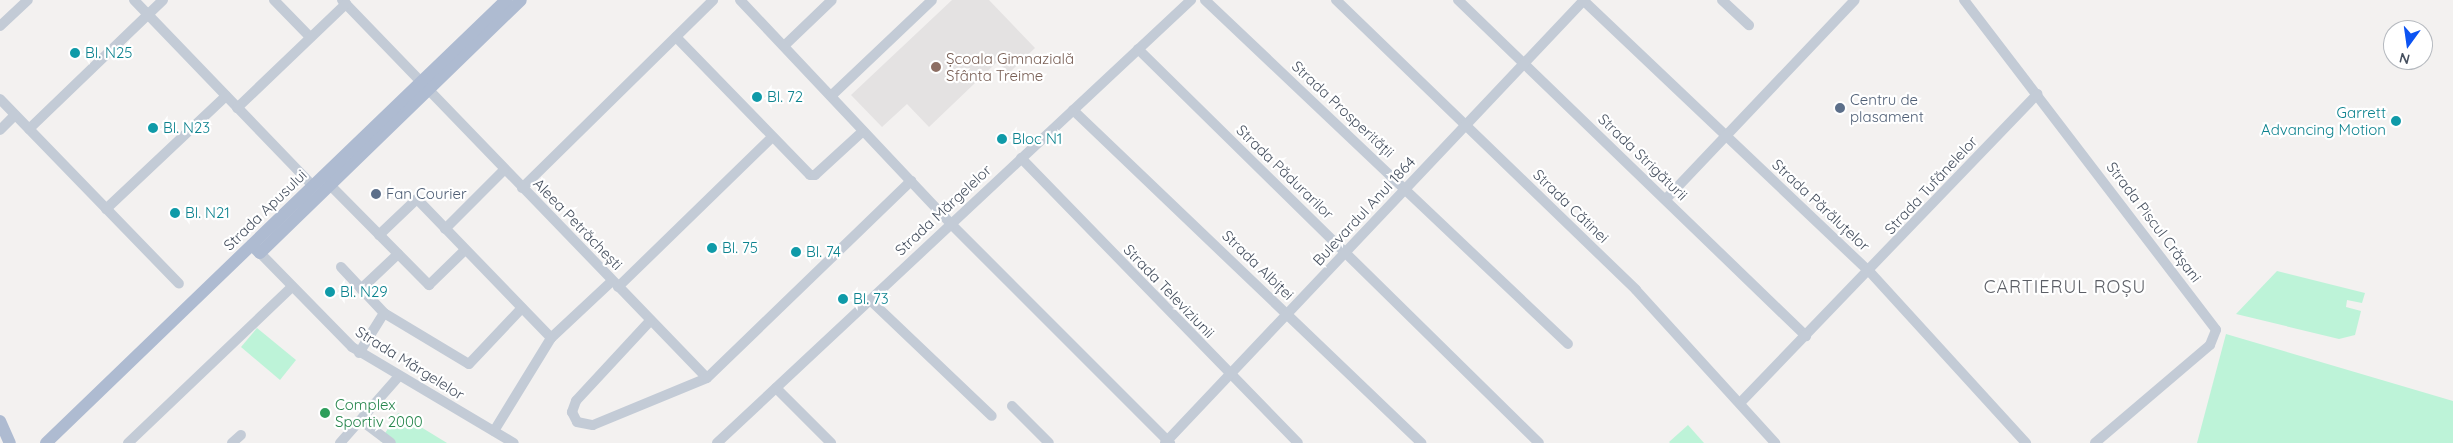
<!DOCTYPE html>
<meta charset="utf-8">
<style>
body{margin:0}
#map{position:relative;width:2453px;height:443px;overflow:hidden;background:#f3f1f0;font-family:Quicksand,sans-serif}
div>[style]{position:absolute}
.education>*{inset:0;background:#e4e2e2}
.green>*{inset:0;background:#bdf3d8}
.minor>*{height:10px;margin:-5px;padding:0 5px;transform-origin:5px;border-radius:5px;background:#c3cbd6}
.major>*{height:12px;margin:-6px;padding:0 6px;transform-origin:6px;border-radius:6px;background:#aebbd1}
.dots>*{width:14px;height:14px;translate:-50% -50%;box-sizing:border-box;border:2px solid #fff;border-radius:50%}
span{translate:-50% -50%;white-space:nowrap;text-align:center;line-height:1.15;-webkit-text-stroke:4.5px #fff;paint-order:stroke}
.culture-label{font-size:15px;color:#0d838f}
.left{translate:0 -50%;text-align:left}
.right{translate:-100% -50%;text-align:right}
.education-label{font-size:15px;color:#785e54}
.service-label{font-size:15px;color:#4e5e75}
.street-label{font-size:15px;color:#475160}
.leisure-label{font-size:15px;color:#27864d}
.quarter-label{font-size:18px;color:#5c5f66;letter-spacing:1px}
.north{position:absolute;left:2383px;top:20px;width:50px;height:50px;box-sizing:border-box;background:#fff;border:1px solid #b5b9bf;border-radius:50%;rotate:194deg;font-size:14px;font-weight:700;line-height:20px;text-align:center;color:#475160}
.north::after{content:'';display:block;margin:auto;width:18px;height:22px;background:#0c53f2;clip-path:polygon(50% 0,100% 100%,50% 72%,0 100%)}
</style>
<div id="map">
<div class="education">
<div style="clip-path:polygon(952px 0,989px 0,1035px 48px,1009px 73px,997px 62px,929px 127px,907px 104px,882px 127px,851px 95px)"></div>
</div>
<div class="green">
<div style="clip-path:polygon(2277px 271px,2365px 293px,2362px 303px,2347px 300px,2346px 307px,2361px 311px,2355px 335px,2339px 339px,2236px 314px)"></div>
<div style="clip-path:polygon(257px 328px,296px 360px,280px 380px,241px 347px)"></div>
<div style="clip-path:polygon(2226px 334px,2453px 401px,2453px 443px,2197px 443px)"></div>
<div style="clip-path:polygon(398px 413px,447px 443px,384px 443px,380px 441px)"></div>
<div style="clip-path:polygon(1688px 425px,1704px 443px,1670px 443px,1669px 442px)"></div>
</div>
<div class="minor">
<div style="left:134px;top:0;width:258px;rotate:46.1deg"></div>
<div style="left:274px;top:0;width:52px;rotate:45.8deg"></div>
<div style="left:342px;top:0;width:525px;rotate:46deg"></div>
<div style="left:740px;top:0;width:308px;rotate:46.7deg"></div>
<div style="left:951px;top:224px;width:310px;rotate:45deg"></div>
<div style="left:1205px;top:0;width:500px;rotate:43.46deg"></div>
<div style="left:1336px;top:0;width:417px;rotate:44deg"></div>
<div style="left:1636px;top:290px;width:207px;rotate:47.7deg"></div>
<div style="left:1458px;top:0;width:484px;rotate:44deg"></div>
<div style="left:1583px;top:0;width:394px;rotate:43.5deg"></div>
<div style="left:1869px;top:271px;width:233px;rotate:47.6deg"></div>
<div style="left:1722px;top:0;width:37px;rotate:43deg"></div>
<div style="left:1964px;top:0;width:415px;rotate:52.6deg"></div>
<div style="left:2216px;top:330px;width:16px;rotate:112deg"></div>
<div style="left:2210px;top:345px;width:151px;rotate:139.6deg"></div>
<div style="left:0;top:26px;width:38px;rotate:-43deg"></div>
<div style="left:676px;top:37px;width:192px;rotate:45.8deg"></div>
<div style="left:810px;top:175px;width:5px"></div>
<div style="left:815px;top:175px;width:65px;rotate:-42.5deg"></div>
<div style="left:784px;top:46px;width:66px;rotate:-43.8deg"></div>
<div style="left:1138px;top:49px;width:562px;rotate:44.5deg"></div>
<div style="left:831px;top:96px;width:139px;rotate:-43.5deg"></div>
<div style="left:0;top:99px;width:257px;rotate:45.9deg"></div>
<div style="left:237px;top:108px;width:151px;rotate:-43.7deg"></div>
<div style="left:1073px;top:110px;width:482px;rotate:43.7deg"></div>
<div style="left:29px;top:129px;width:186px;rotate:-43.9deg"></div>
<div style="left:0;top:130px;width:21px;rotate:-45deg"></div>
<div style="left:1021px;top:158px;width:397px;rotate:45.8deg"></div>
<div style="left:330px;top:185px;width:141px;rotate:45.3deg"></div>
<div style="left:429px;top:285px;width:50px;rotate:-44.2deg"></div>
<div style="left:522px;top:188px;width:268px;rotate:-44.5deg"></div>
<div style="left:1666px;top:199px;width:274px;rotate:-46.5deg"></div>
<div style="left:106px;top:209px;width:165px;rotate:-43.3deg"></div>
<div style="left:445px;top:229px;width:83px;rotate:-45deg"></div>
<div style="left:379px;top:235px;width:52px;rotate:-43.5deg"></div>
<div style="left:417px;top:199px;width:193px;rotate:46deg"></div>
<div style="left:260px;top:253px;width:132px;rotate:45.6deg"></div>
<div style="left:352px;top:347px;width:188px;rotate:30.7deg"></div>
<div style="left:341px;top:267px;width:63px;rotate:46.9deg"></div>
<div style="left:384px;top:313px;width:99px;rotate:31deg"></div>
<div style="left:469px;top:364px;width:77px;rotate:-46.6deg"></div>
<div style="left:618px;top:287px;width:215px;rotate:-44.2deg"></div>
<div style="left:361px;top:289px;width:51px;rotate:-43.4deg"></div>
<div style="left:870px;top:300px;width:168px;rotate:43.6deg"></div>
<div style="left:650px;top:321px;width:109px;rotate:132.8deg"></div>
<div style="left:576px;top:401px;width:12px;rotate:110deg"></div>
<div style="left:572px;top:412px;width:11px;rotate:63deg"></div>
<div style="left:577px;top:422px;width:16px;rotate:11deg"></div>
<div style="left:593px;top:425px;width:123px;rotate:-22.4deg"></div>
<div style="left:707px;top:378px;width:284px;rotate:-44deg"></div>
<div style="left:359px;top:353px;width:47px;rotate:-58deg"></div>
<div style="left:776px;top:388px;width:78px;rotate:45deg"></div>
<div style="left:1740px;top:403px;width:429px;rotate:-46.1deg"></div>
<div style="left:1012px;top:406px;width:52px;rotate:45deg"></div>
<div style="left:362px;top:421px;width:36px;rotate:37deg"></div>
<div style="left:494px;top:431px;width:109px;rotate:-58.5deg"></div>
<div style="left:551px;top:338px;width:83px;rotate:-43.1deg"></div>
<div style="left:128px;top:443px;width:226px;rotate:-43.6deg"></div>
<div style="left:232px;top:443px;width:12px;rotate:-42deg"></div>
<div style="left:340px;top:443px;width:89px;rotate:-48.6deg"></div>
<div style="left:717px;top:443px;width:649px;rotate:-43.06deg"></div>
<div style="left:1165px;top:443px;width:610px;rotate:-46.59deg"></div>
</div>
<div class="major">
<div style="left:252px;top:245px;width:11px;rotate:45deg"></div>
<div style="left:260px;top:253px;width:363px;rotate:-44.1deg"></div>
<div style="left:0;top:421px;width:24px;rotate:66deg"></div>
<div style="left:46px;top:443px;width:639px;rotate:-43.92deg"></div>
</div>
<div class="dots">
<div style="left:75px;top:53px;background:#0f9aa8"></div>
<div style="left:936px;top:67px;background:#8d6e63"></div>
<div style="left:757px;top:97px;background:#0f9aa8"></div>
<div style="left:1840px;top:108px;background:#5c6f8a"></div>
<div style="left:2396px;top:121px;background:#0f9aa8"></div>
<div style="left:153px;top:128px;background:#0f9aa8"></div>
<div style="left:1002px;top:139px;background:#0f9aa8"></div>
<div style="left:376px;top:194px;background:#5c6f8a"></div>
<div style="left:175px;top:213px;background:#0f9aa8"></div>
<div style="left:712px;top:248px;background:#0f9aa8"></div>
<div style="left:796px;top:252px;background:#0f9aa8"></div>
<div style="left:330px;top:292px;background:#0f9aa8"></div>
<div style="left:843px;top:299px;background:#0f9aa8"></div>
<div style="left:325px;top:413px;background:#2e9e5b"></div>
</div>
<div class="culture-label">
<span class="left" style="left:85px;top:53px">Bl. N25</span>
<span class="left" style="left:767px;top:97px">Bl. 72</span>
<span class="right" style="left:2386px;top:121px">Garrett<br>Advancing Motion</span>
<span class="left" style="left:163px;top:128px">Bl. N23</span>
<span class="left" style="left:1012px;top:139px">Bloc N1</span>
<span class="left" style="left:185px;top:213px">Bl. N21</span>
<span class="left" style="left:722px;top:248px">Bl. 75</span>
<span class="left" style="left:806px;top:252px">Bl. 74</span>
<span class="left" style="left:340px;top:292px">Bl. N29</span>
<span class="left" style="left:853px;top:299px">Bl. 73</span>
</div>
<div class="education-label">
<span class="left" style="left:946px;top:67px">Școala Gimnazială<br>Sfânta Treime</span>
</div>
<div class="service-label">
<span class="left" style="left:1850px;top:108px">Centru de<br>plasament</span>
<span class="left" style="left:386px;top:194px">Fan Courier</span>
</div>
<div class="street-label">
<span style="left:1343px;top:109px;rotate:43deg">Strada Prosperității</span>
<span style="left:1643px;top:157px;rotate:44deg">Strada Strigăturii</span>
<span style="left:1285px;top:172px;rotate:44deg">Strada Pădurarilor</span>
<span style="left:1931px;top:185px;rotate:-47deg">Strada Tufănelelor</span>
<span style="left:1821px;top:205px;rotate:43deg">Strada Părăluțelor</span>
<span style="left:1571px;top:206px;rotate:44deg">Strada Cătinei</span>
<span style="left:265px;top:210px;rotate:-44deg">Strada Apusului</span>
<span style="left:943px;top:210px;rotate:-43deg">Strada Mărgelelor</span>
<span style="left:1364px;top:211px;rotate:-47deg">Bulevardul Anul 1864</span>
<span style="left:2154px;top:222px;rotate:53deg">Strada Piscul Crășani</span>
<span style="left:578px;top:224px;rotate:46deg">Aleea Petrăchești</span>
<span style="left:1258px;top:265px;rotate:44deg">Strada Albiței</span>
<span style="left:1169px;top:291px;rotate:46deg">Strada Televiziunii</span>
<span style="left:410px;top:363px;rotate:32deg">Strada Mărgelelor</span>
</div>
<div class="leisure-label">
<span class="left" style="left:335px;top:413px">Complex<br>Sportiv 2000</span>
</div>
<div class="quarter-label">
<span style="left:2065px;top:287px">CARTIERUL ROȘU</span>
</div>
<div class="north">N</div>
</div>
